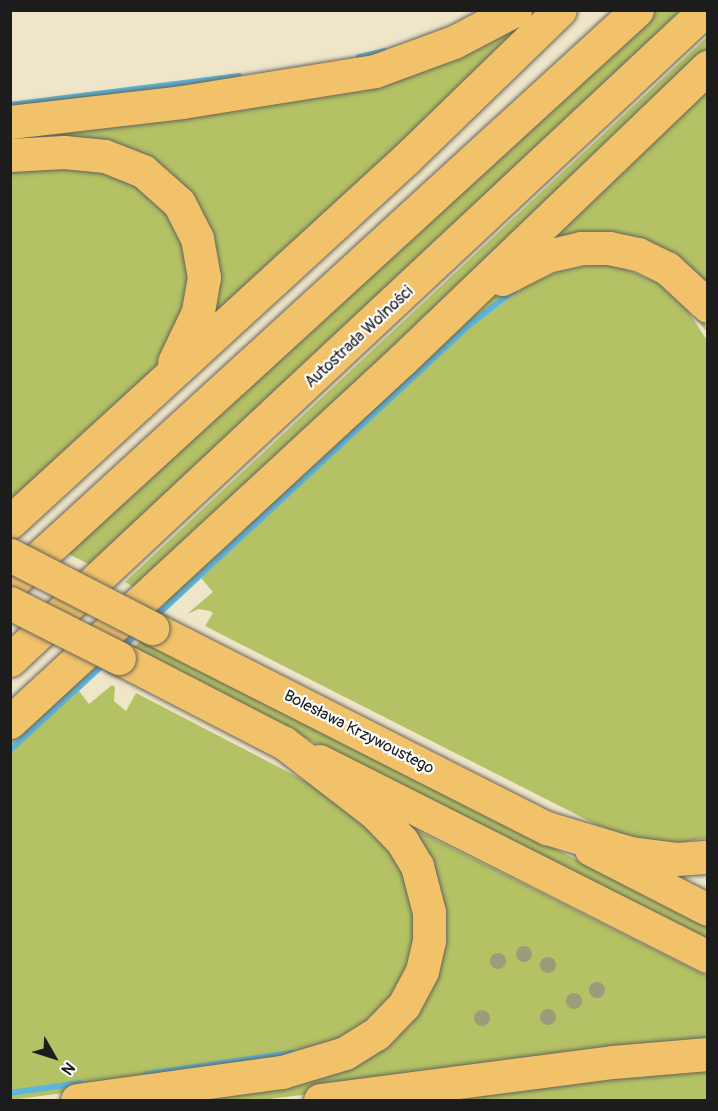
<!DOCTYPE html>
<meta charset="utf-8">
<style>
body{margin:0}
#map{position:relative;width:718px;height:1111px;overflow:hidden;background:#efe6ca;font-family:Pangolin,sans-serif}
div>[style]{position:absolute}
.green>*{inset:0;background:#b4c265}
.stream>*{height:6px;margin:-3px;padding:0 3px;transform-origin:3px;border-radius:3px;background:#5db5da}
.roads{filter:drop-shadow(0 0 2px #666359) drop-shadow(0 0 2px #666359)}
.major>*{height:32px;margin:-16px;padding:0 16px;transform-origin:16px;border-radius:16px;background:#f2c26a}
.highway>*{height:33px;margin:-16.5px;padding:0 16.5px;transform-origin:16.5px;border-radius:16.5px;background:#f2c26a}
.bridges{filter:drop-shadow(0 0 2px #666359) drop-shadow(0 0 2px #666359)}
.highway-bridge>*{height:33px;margin:-16.5px;padding:0 16.5px;transform-origin:16.5px;border-radius:16.5px;background:#f2c26a}
.trees>*{width:16px;height:16px;margin:-8px;border-radius:50%;background:#9c9b7a}
span{translate:-50% -50%;white-space:nowrap;text-align:center;line-height:1.15;-webkit-text-stroke:4.5px #fff;paint-order:stroke}
.street-label{font-size:16px;color:#1c1c1c}
.frame{position:absolute;inset:0;border:12px solid #1c1c1c;pointer-events:none}
.north{position:absolute;left:24px;top:1027px;width:60px;height:60px;-webkit-text-stroke:4px #fff;paint-order:stroke;rotate:129deg;font-size:16px;font-weight:700;line-height:24px;text-align:center;color:#1c1c1c}
.north::after{content:'';display:block;margin:auto;width:21px;height:27px;background:#1c1c1c;clip-path:polygon(50% 0,100% 100%,50% 72%,0 100%)}
</style>
<div id="map">
<div class="green">
<div style="clip-path:polygon(655px 11px,687px 11px,94px 567px,65px 552px)"></div>
<div style="clip-path:polygon(537px 12px,208px 331px,187px 197px,11px 145px,10px 129px,302px 93px,519px 23px)"></div>
<div style="clip-path:polygon(707px 37px,707px 56px,139px 590px,125px 582px)"></div>
<div style="clip-path:polygon(707px 79px,707px 288px,548px 242px)"></div>
<div style="clip-path:polygon(64px 162px,138px 180px,184px 234px,191px 297px,159px 364px,10px 508px,10px 166px)"></div>
<div style="clip-path:polygon(596px 256px,634px 263px,662px 276px,701px 313px,707px 332px,671px 287px,647px 272px,621px 263px,583px 261px,525px 281px,468px 324px,167px 604px,161px 601px,485px 301px,537px 268px)"></div>
<div style="clip-path:polygon(596px 264px,621px 267px,658px 283px,686px 308px,708px 342px,708px 838px,688px 841px,687px 845px,704px 848px,623px 835px,595px 824px,205px 626px,213px 613px,210px 611px,199px 609px,187px 614px,213px 592px,201px 578px,471px 327px,527px 285px,559px 271px)"></div>
<div style="clip-path:polygon(143px 639px,707px 926px,707px 943px,132px 649px)"></div>
<div style="clip-path:polygon(84px 671px,94px 676px,79px 691px,89px 704px,112px 685px,115px 687px,114px 701px,126px 711px,136px 693px,342px 800px,364px 815px,415px 886px,415px 961px,375px 1023px,280px 1064px,11px 1100px,11px 738px)"></div>
<div style="clip-path:polygon(414px 829px,707px 976px,707px 1046px,261px 1100px,164px 1100px,282px 1083px,417px 1007px)"></div>
<div style="clip-path:polygon(707px 1063px,707px 1100px,390px 1100px)"></div>
</div>
<div class="stream">
<div style="left:359px;top:57px;width:26px;rotate:-13deg"></div>
<div style="left:10px;top:105px;width:231px;rotate:-7.2deg"></div>
<div style="left:154px;top:618px;width:430px;rotate:-42.9deg"></div>
<div style="left:469px;top:325px;width:58px;rotate:-37.3deg"></div>
<div style="left:121px;top:648px;width:23px;rotate:-41deg"></div>
<div style="left:10px;top:750px;width:129px;rotate:-42.5deg"></div>
<div style="left:147px;top:1074px;width:146px;rotate:-8.3deg"></div>
<div style="left:10px;top:1093px;width:71px;rotate:-8.1deg"></div>
</div>
<div class="roads">
<div class="major">
<div style="left:320px;top:761px;width:435px;rotate:26.8deg"></div>
<div style="left:591px;top:850px;width:131px;rotate:27.1deg"></div>
</div>
<div class="highway">
<div style="left:10px;top:122px;width:173px;rotate:-6.6deg"></div>
<div style="left:182px;top:102px;width:195px;rotate:-9.1deg"></div>
<div style="left:375px;top:71px;width:84px;rotate:-20.2deg"></div>
<div style="left:454px;top:42px;width:69px;rotate:-27.7deg"></div>
<div style="left:10px;top:155px;width:54px;rotate:-3.2deg"></div>
<div style="left:64px;top:152px;width:41px;rotate:5.6deg"></div>
<div style="left:105px;top:156px;width:41px;rotate:21.5deg"></div>
<div style="left:143px;top:171px;width:48px;rotate:41.6deg"></div>
<div style="left:179px;top:203px;width:39px;rotate:63deg"></div>
<div style="left:197px;top:238px;width:40px;rotate:80deg"></div>
<div style="left:204px;top:277px;width:36px;rotate:100deg"></div>
<div style="left:198px;top:312px;width:55px;rotate:115.6deg"></div>
<div style="left:502px;top:279px;width:51px;rotate:-27.1deg"></div>
<div style="left:547px;top:256px;width:35px;rotate:-13deg"></div>
<div style="left:581px;top:248px;width:28px"></div>
<div style="left:609px;top:248px;width:30px;rotate:12deg"></div>
<div style="left:638px;top:254px;width:32px;rotate:26deg"></div>
<div style="left:667px;top:268px;width:56px;rotate:42.8deg"></div>
<div style="left:10px;top:522px;width:537px;rotate:-42.51deg"></div>
<div style="left:406px;top:159px;width:214px;rotate:-44.1deg"></div>
<div style="left:10px;top:584px;width:850px;rotate:-42.47deg"></div>
<div style="left:152px;top:628px;width:443px;rotate:26.9deg"></div>
<div style="left:547px;top:828px;width:87px;rotate:16.8deg"></div>
<div style="left:630px;top:853px;width:46px;rotate:7.4deg"></div>
<div style="left:676px;top:859px;width:32px;rotate:-4deg"></div>
<div style="left:10px;top:660px;width:952px;rotate:-43.08deg"></div>
<div style="left:10px;top:722px;width:534px;rotate:-42.72deg"></div>
<div style="left:402px;top:360px;width:424px;rotate:-43.8deg"></div>
<div style="left:77px;top:1100px;width:207px;rotate:-7.8deg"></div>
<div style="left:282px;top:1072px;width:66px;rotate:-16.8deg"></div>
<div style="left:345px;top:1053px;width:36px;rotate:-32deg"></div>
<div style="left:376px;top:1034px;width:40px;rotate:-46deg"></div>
<div style="left:404px;top:1005px;width:38px;rotate:-62deg"></div>
<div style="left:422px;top:971px;width:32px;rotate:-77deg"></div>
<div style="left:429px;top:940px;width:28px;rotate:-90deg"></div>
<div style="left:429px;top:912px;width:48px;rotate:-104.6deg"></div>
<div style="left:417px;top:866px;width:29px;rotate:-121deg"></div>
<div style="left:402px;top:841px;width:39px;rotate:-134deg"></div>
<div style="left:375px;top:813px;width:115px;rotate:-142.4deg"></div>
<div style="left:284px;top:743px;width:186px;rotate:-152.7deg"></div>
<div style="left:320px;top:1100px;width:295px;rotate:-7.4deg"></div>
<div style="left:613px;top:1062px;width:95px;rotate:-4.8deg"></div>
</div>
</div>
<div class="bridges">
<div class="highway-bridge">
<div style="left:10px;top:555px;width:160px;rotate:27.2deg"></div>
<div style="left:10px;top:603px;width:122px;rotate:26.8deg"></div>
</div>
</div>
<div class="trees">
<div style="left:524px;top:954px"></div>
<div style="left:498px;top:961px"></div>
<div style="left:548px;top:965px"></div>
<div style="left:597px;top:990px"></div>
<div style="left:574px;top:1001px"></div>
<div style="left:548px;top:1017px"></div>
<div style="left:482px;top:1018px"></div>
</div>
<div class="street-label">
<span style="left:359px;top:337px;rotate:-43deg">Autostrada Wolności</span>
<span style="left:359px;top:732px;rotate:27deg">Bolesława Krzywoustego</span>
</div>
<div class="frame"></div>
<div class="north">N</div>
</div>
